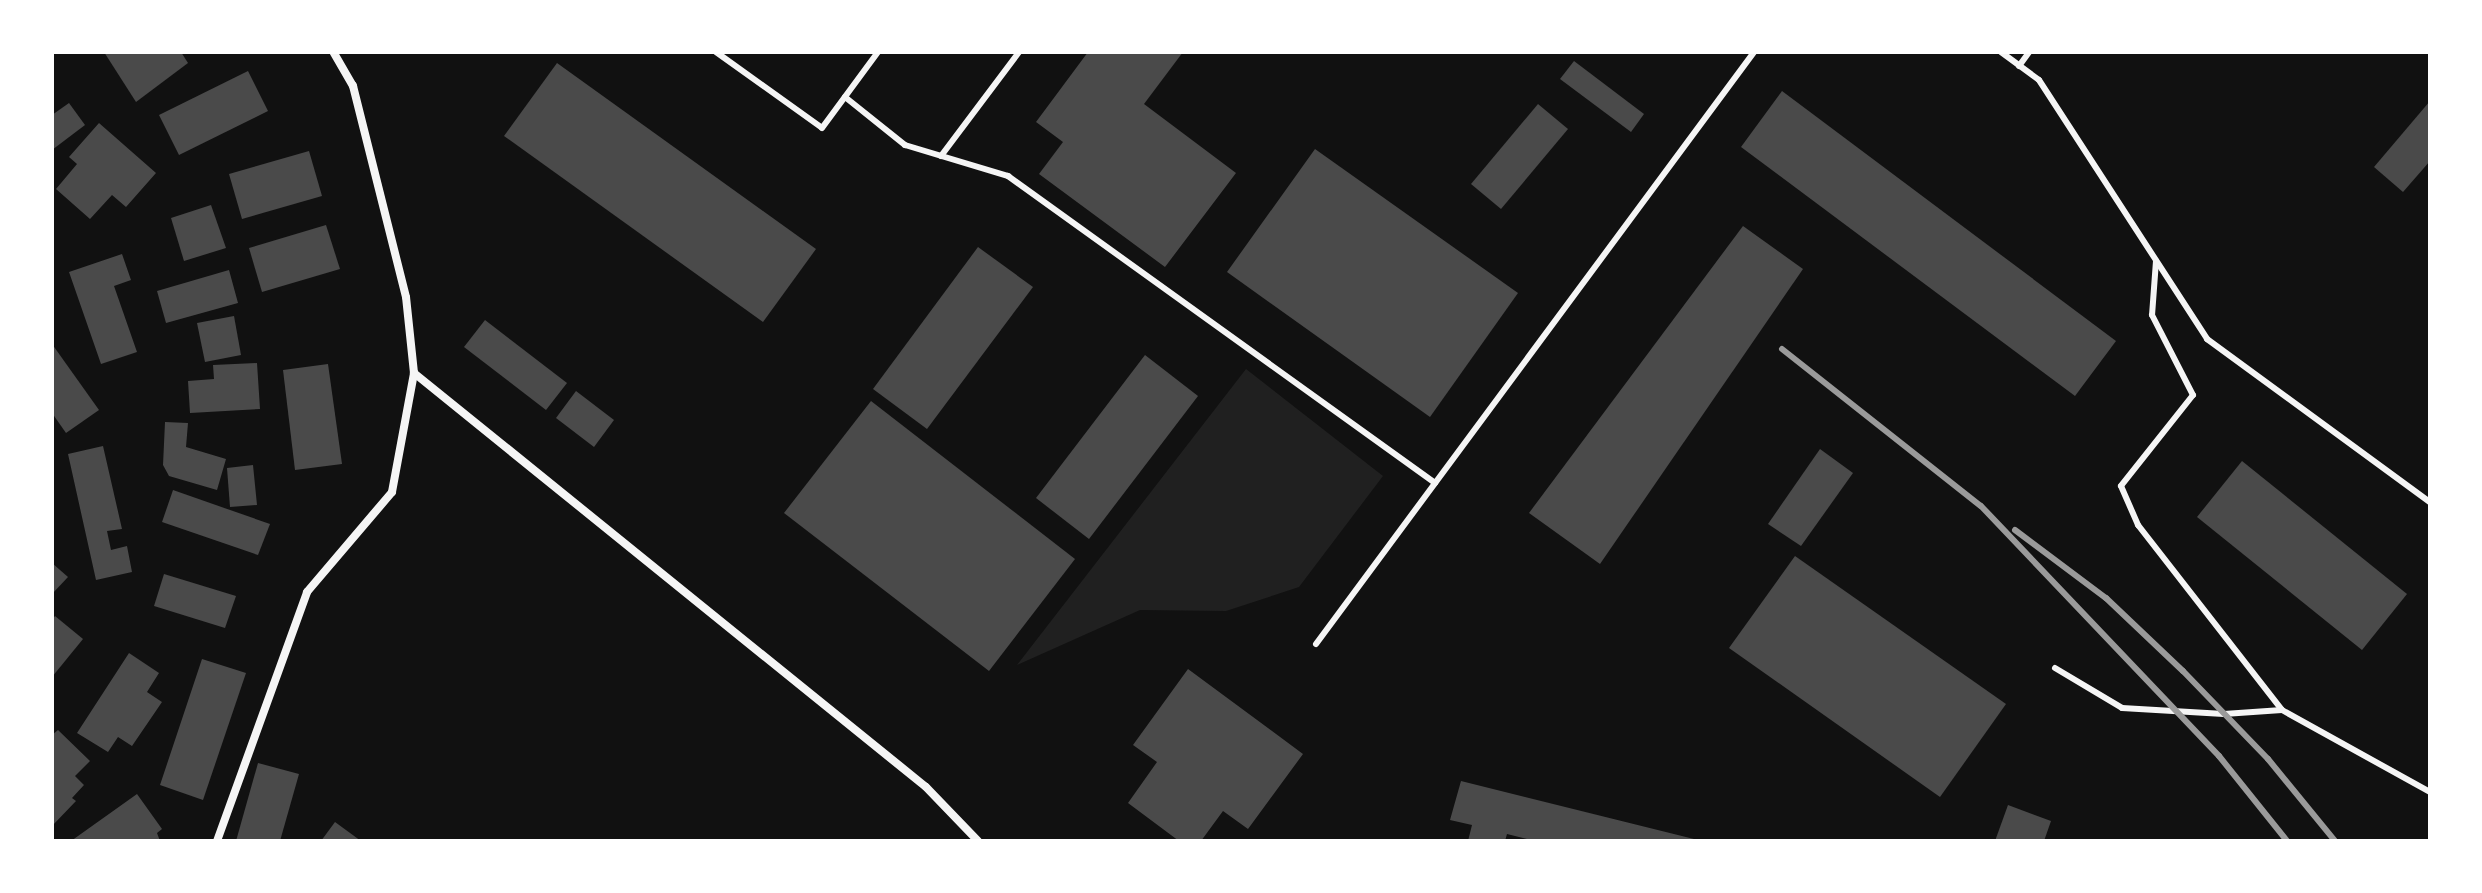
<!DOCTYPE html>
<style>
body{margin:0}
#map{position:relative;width:2482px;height:893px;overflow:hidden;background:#111;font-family:"Archivo Narrow",sans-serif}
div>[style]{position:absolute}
.green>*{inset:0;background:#202020}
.building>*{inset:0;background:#4a4a4a}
.service>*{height:6px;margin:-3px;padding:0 3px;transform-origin:3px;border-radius:3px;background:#f5f5f5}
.minor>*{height:8px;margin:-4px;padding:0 4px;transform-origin:4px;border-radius:4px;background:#f5f5f5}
.rail>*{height:6px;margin:-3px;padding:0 3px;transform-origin:3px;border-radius:3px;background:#9a9a9a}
span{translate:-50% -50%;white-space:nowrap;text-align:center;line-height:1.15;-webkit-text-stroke:8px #fff;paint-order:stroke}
.frame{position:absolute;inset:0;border:54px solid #fff;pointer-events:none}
</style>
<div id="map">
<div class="green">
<div style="clip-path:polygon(1246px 369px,1383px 476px,1299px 587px,1226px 611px,1140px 610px,1017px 665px)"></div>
</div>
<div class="building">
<div style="clip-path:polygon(104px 52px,181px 52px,188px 63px,136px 102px)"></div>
<div style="clip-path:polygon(1088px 52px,1183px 52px,1144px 104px,1236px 173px,1165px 267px,1039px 174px,1063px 142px,1036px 122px)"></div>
<div style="clip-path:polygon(1574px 61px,1644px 114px,1631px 132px,1560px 79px)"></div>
<div style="clip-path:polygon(557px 63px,816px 249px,763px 322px,504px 136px)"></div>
<div style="clip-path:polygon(248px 71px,268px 111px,179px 155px,159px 115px)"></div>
<div style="clip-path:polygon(1782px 91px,2116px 341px,2075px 396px,1741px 147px)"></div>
<div style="clip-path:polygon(2430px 101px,2430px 161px,2403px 192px,2374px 167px)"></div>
<div style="clip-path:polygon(69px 103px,85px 125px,52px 150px,52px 115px)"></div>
<div style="clip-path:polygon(1538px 104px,1568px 129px,1501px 209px,1471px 184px)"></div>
<div style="clip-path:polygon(99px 123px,156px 173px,126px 207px,112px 195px,90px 219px,56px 189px,77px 164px,69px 157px)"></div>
<div style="clip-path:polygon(1315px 149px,1518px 293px,1430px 417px,1227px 272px)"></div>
<div style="clip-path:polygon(309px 151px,322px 196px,242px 219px,229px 174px)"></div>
<div style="clip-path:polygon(211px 205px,226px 248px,184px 261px,171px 218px)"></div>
<div style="clip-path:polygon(326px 225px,340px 269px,262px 292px,249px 248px)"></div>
<div style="clip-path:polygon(1743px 226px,1803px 269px,1600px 564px,1529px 513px)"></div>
<div style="clip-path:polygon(978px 247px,1033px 287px,927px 429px,873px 389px)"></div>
<div style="clip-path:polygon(122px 254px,131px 280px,114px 286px,137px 352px,101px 364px,69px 272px)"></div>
<div style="clip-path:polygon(229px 270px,238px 303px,166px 323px,157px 291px)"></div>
<div style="clip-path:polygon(234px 316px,241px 355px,205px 362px,197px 323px)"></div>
<div style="clip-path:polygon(485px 320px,567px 383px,546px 410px,464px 347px)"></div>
<div style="clip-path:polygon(52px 344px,99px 410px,66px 433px,52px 413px)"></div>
<div style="clip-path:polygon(1145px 355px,1198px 396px,1089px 539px,1036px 498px)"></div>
<div style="clip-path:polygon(257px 363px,260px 409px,190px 413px,188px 381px,214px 379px,213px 365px)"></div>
<div style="clip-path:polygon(328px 364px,342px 464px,295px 470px,283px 370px)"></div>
<div style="clip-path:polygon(576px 391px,614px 420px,594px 447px,556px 418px)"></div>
<div style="clip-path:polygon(871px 401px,1075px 559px,989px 671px,784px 513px)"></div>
<div style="clip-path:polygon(165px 422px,188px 423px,186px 447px,226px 459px,217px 490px,169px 476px,163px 465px)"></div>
<div style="clip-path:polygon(103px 446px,122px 529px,107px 531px,111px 550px,127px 546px,132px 572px,96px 580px,68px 454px)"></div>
<div style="clip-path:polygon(1820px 449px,1853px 473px,1801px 546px,1768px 524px)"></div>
<div style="clip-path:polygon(2242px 461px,2407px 594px,2362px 650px,2197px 517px)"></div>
<div style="clip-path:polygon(253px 465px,257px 505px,230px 507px,227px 468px)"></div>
<div style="clip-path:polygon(173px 490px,270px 524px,258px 555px,162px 522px)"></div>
<div style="clip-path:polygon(1795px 556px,2006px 704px,1940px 797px,1729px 648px)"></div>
<div style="clip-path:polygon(52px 563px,68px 577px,52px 594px)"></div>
<div style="clip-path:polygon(164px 574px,236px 596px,225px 628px,154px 606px)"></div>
<div style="clip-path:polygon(55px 616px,83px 639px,52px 677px,52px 620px)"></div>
<div style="clip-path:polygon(129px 653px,159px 673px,147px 692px,162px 702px,132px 746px,118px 737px,108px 752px,77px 733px)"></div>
<div style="clip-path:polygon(202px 659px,246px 673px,203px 800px,160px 785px)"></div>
<div style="clip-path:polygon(1188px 669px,1303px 754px,1248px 829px,1223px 811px,1201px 841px,1179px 841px,1128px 803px,1157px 762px,1133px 745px)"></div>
<div style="clip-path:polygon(58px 730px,90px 761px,75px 776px,84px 785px,72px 798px,76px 801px,52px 826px,52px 735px)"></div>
<div style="clip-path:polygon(258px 763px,299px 774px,280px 841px,236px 841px)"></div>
<div style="clip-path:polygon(1461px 781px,1698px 840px,1698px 841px,1535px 841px,1507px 834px,1505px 841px,1468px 841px,1472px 825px,1450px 820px)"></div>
<div style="clip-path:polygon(137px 794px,162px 829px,157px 833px,160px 841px,71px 841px)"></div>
<div style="clip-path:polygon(2008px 805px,2051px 821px,2044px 841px,1995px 841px)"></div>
<div style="clip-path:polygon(335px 822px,361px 841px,321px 841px)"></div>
</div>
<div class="service">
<div style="left:716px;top:52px;width:130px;rotate:35.6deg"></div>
<div style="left:822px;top:128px;width:94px;rotate:-53.6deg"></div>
<div style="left:2001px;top:52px;width:47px;rotate:36.4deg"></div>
<div style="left:2039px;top:80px;width:309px;rotate:57deg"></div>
<div style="left:2207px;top:339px;width:276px;rotate:36.2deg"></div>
<div style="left:2019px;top:66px;width:17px;rotate:-54deg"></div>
<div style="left:845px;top:97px;width:77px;rotate:38.7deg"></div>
<div style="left:905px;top:145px;width:108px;rotate:16.8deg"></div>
<div style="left:1008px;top:176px;width:526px;rotate:35.71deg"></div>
<div style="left:941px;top:156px;width:130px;rotate:-53.1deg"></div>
<div style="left:2156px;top:261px;width:54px;rotate:94.2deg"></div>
<div style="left:2152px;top:315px;width:90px;rotate:62.9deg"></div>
<div style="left:2193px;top:395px;width:116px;rotate:128.4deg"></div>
<div style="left:2121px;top:486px;width:43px;rotate:66.4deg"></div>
<div style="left:2138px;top:525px;width:234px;rotate:52.1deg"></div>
<div style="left:2282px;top:710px;width:169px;rotate:29deg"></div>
<div style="left:1316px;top:644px;width:736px;rotate:-53.5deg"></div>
<div style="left:2055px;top:668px;width:78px;rotate:30.8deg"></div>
<div style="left:2122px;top:708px;width:102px;rotate:3.4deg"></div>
<div style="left:2224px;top:714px;width:58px;rotate:-3.9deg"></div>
</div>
<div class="minor">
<div style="left:414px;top:373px;width:658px;rotate:38.96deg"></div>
<div style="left:926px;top:787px;width:75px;rotate:46.1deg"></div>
<div style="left:217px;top:841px;width:265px;rotate:-70.1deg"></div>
<div style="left:307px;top:592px;width:131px;rotate:-49.6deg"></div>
<div style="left:392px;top:492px;width:121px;rotate:-79.5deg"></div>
<div style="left:414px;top:373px;width:76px;rotate:-96deg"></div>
<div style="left:406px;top:297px;width:218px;rotate:-104.1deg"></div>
<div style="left:353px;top:86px;width:39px;rotate:-120deg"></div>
</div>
<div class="rail">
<div style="left:1782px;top:349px;width:253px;rotate:38.3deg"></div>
<div style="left:1981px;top:506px;width:345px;rotate:46.4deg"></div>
<div style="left:2219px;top:756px;width:109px;rotate:51.3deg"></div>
<div style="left:2015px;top:530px;width:114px;rotate:36.8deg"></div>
<div style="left:2106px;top:598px;width:106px;rotate:43.5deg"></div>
<div style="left:2183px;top:671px;width:122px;rotate:46deg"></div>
<div style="left:2268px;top:759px;width:106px;rotate:50.7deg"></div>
</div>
<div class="frame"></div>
</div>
